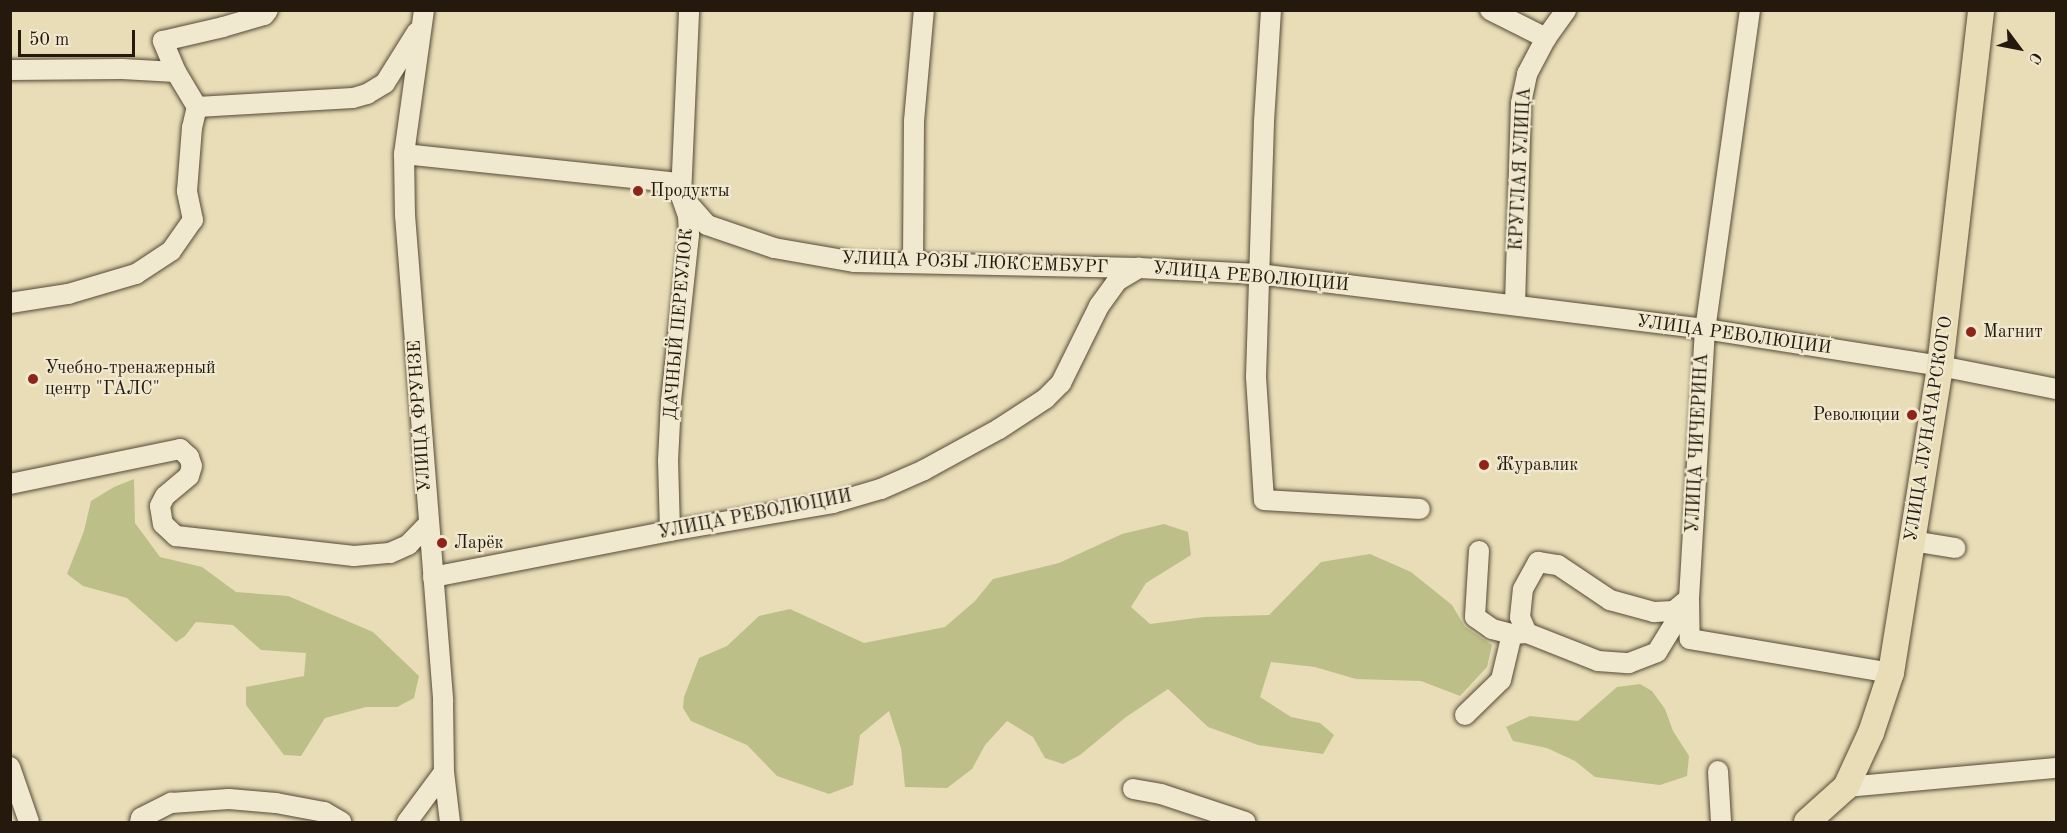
<!DOCTYPE html>
<meta charset="utf-8">
<style>
body{margin:0}
#map{position:relative;width:2067px;height:833px;overflow:hidden;background:#e8ddb6;font-family:"Old Standard TT",serif}
div>[style]{position:absolute}
.green>*{inset:0;background:#bdbf89}
.roads{filter:drop-shadow(0 0 2px #564a37) drop-shadow(0 0 2px #564a37)}
.minor>*{height:20px;margin:-10px;padding:0 10px;transform-origin:10px;border-radius:10px;background:#f0e9d0}
.major>*{height:26px;margin:-13px;padding:0 13px;transform-origin:13px;border-radius:13px;background:#e8ddb6}
.dots>*{width:16px;height:16px;translate:-50% -50%;box-sizing:border-box;border:3px solid #f0e9d0;border-radius:50%}
span{translate:-50% -50%;white-space:nowrap;text-align:center;line-height:1.15;-webkit-text-stroke:4.5px #f0e9d0;paint-order:stroke}
.street-label{font-size:18px;color:#25190d}
.poi-label{font-size:18px;color:#25190d}
.left{translate:0 -50%;text-align:left}
.right{translate:-100% -50%;text-align:right}
.frame{position:absolute;inset:0;border:12px solid #25190d;pointer-events:none}
.north{position:absolute;left:1989px;top:18px;width:60px;height:60px;-webkit-text-stroke:4px #f0e9d0;paint-order:stroke;rotate:122deg;font-size:16px;font-weight:700;line-height:24px;text-align:center;color:#25190d}
.north::after{content:'';display:block;margin:auto;width:21px;height:27px;background:#25190d;clip-path:polygon(50% 0,100% 100%,50% 72%,0 100%)}
.scale{position:absolute;left:18px;top:30px;width:117px;height:27px;box-sizing:border-box;border:3px solid #25190d;border-top:0;padding-left:8px;font-size:18px;line-height:21px;white-space:nowrap;color:#25190d;-webkit-text-stroke:4px #f0e9d0;paint-order:stroke}
</style>
<div id="map">
<div class="green">
<div style="clip-path:polygon(134px 479px,135px 523px,160px 557px,202px 567px,236px 592px,288px 596px,373px 632px,419px 676px,414px 698px,397px 707px,366px 707px,325px 718px,301px 756px,284px 755px,246px 705px,246px 687px,304px 676px,306px 653px,261px 650px,233px 625px,196px 622px,185px 636px,176px 642px,127px 598px,83px 586px,67px 574px,84px 531px,91px 501px,114px 487px)"></div>
<div style="clip-path:polygon(1164px 524px,1188px 532px,1191px 555px,1146px 583px,1131px 607px,1150px 624px,1204px 617px,1269px 615px,1321px 562px,1370px 554px,1411px 572px,1452px 605px,1465px 627px,1492px 645px,1487px 667px,1460px 696px,1421px 681px,1356px 679px,1315px 667px,1271px 662px,1260px 697px,1291px 717px,1320px 723px,1334px 735px,1323px 754px,1258px 745px,1208px 727px,1168px 689px,1126px 717px,1080px 755px,1063px 764px,1045px 758px,1033px 737px,1007px 721px,985px 745px,972px 769px,947px 788px,905px 787px,901px 748px,889px 711px,860px 735px,853px 785px,829px 794px,777px 776px,747px 745px,691px 721px,683px 708px,684px 697px,699px 658px,727px 646px,759px 616px,790px 609px,864px 643px,945px 627px,975px 601px,993px 579px,1059px 563px,1122px 534px)"></div>
<div style="clip-path:polygon(1640px 684px,1652px 691px,1665px 709px,1673px 731px,1689px 756px,1687px 776px,1660px 785px,1595px 777px,1575px 761px,1547px 748px,1513px 741px,1506px 727px,1530px 716px,1578px 721px,1617px 687px)"></div>
</div>
<div class="roads">
<div class="minor">
<div style="left:424px;top:10px;width:145px;rotate:97.9deg"></div>
<div style="left:404px;top:154px;width:61px;rotate:89.1deg"></div>
<div style="left:405px;top:215px;width:488px;rotate:85.5deg"></div>
<div style="left:443px;top:702px;width:70px;rotate:89.2deg"></div>
<div style="left:444px;top:772px;width:50px;rotate:83.2deg"></div>
<div style="left:1271px;top:10px;width:112px;rotate:93.6deg"></div>
<div style="left:1264px;top:122px;width:255px;rotate:91.8deg"></div>
<div style="left:1256px;top:377px;width:123px;rotate:86.3deg"></div>
<div style="left:1264px;top:500px;width:156px;rotate:3.3deg"></div>
<div style="left:1490px;top:10px;width:63px;rotate:26.6deg"></div>
<div style="left:1750px;top:10px;width:322px;rotate:98deg"></div>
<div style="left:1705px;top:329px;width:271px;rotate:93.4deg"></div>
<div style="left:1689px;top:600px;width:39px;rotate:89deg"></div>
<div style="left:1690px;top:639px;width:204px;rotate:9.6deg"></div>
<div style="left:10px;top:70px;width:112px;rotate:-0.5deg"></div>
<div style="left:122px;top:69px;width:54px;rotate:3.2deg"></div>
<div style="left:176px;top:72px;width:34px;rotate:-113deg"></div>
<div style="left:163px;top:41px;width:62px;rotate:-13.1deg"></div>
<div style="left:223px;top:27px;width:43px;rotate:-16.3deg"></div>
<div style="left:264px;top:15px;width:6px;rotate:-51deg"></div>
<div style="left:176px;top:72px;width:41px;rotate:59deg"></div>
<div style="left:197px;top:107px;width:156px;rotate:-3.3deg"></div>
<div style="left:353px;top:98px;width:15px;rotate:-16deg"></div>
<div style="left:367px;top:94px;width:21px;rotate:-31deg"></div>
<div style="left:385px;top:83px;width:60px;rotate:-57.9deg"></div>
<div style="left:404px;top:154px;width:266px;rotate:6deg"></div>
<div style="left:669px;top:182px;width:57px;rotate:48.5deg"></div>
<div style="left:707px;top:225px;width:71px;rotate:18.9deg"></div>
<div style="left:774px;top:248px;width:81px;rotate:9.9deg"></div>
<div style="left:854px;top:262px;width:285px;rotate:1.2deg"></div>
<div style="left:1139px;top:268px;width:119px;rotate:2.9deg"></div>
<div style="left:1258px;top:274px;width:450px;rotate:7deg"></div>
<div style="left:1705px;top:329px;width:238px;rotate:8.9deg"></div>
<div style="left:1940px;top:366px;width:118px;rotate:11.2deg"></div>
<div style="left:913px;top:263px;width:142px;rotate:-89.6deg"></div>
<div style="left:914px;top:121px;width:111px;rotate:-84.9deg"></div>
<div style="left:10px;top:303px;width:59px;rotate:-8.8deg"></div>
<div style="left:68px;top:294px;width:71px;rotate:-16.4deg"></div>
<div style="left:136px;top:274px;width:42px;rotate:-33.3deg"></div>
<div style="left:171px;top:251px;width:38px;rotate:-55deg"></div>
<div style="left:193px;top:220px;width:30px;rotate:-102deg"></div>
<div style="left:187px;top:191px;width:63px;rotate:-85.5deg"></div>
<div style="left:192px;top:128px;width:22px;rotate:-77deg"></div>
<div style="left:1515px;top:305px;width:202px;rotate:-88.3deg"></div>
<div style="left:1521px;top:103px;width:30px;rotate:-78deg"></div>
<div style="left:1527px;top:74px;width:41px;rotate:-62.2deg"></div>
<div style="left:1546px;top:38px;width:34px;rotate:-54deg"></div>
<div style="left:10px;top:484px;width:174px;rotate:-11.6deg"></div>
<div style="left:180px;top:449px;width:12px;rotate:42deg"></div>
<div style="left:189px;top:457px;width:9px;rotate:72deg"></div>
<div style="left:192px;top:466px;width:10px;rotate:107deg"></div>
<div style="left:189px;top:476px;width:31px;rotate:140deg"></div>
<div style="left:165px;top:496px;width:11px;rotate:117deg"></div>
<div style="left:160px;top:506px;width:18px;rotate:81deg"></div>
<div style="left:163px;top:524px;width:18px;rotate:43deg"></div>
<div style="left:176px;top:536px;width:179px;rotate:6.4deg"></div>
<div style="left:354px;top:556px;width:36px;rotate:-5deg"></div>
<div style="left:390px;top:553px;width:20px;rotate:-24deg"></div>
<div style="left:408px;top:545px;width:29px;rotate:-46deg"></div>
<div style="left:670px;top:531px;width:70px;rotate:-91.6deg"></div>
<div style="left:668px;top:461px;width:60px;rotate:-87.1deg"></div>
<div style="left:671px;top:401px;width:168px;rotate:-83.8deg"></div>
<div style="left:689px;top:234px;width:18px;rotate:-93deg"></div>
<div style="left:688px;top:216px;width:21px;rotate:-109deg"></div>
<div style="left:681px;top:196px;width:186px;rotate:-87.5deg"></div>
<div style="left:1912px;top:541px;width:44px;rotate:9.2deg"></div>
<div style="left:1479px;top:551px;width:66px;rotate:93.5deg"></div>
<div style="left:1475px;top:617px;width:21px;rotate:35deg"></div>
<div style="left:1492px;top:629px;width:21px;rotate:14deg"></div>
<div style="left:1512px;top:634px;width:15px;rotate:-4deg"></div>
<div style="left:1527px;top:633px;width:76px;rotate:21.5deg"></div>
<div style="left:1598px;top:661px;width:31px;rotate:4deg"></div>
<div style="left:1629px;top:663px;width:30px;rotate:-21deg"></div>
<div style="left:1657px;top:652px;width:61px;rotate:-58.4deg"></div>
<div style="left:433px;top:577px;width:241px;rotate:-11deg"></div>
<div style="left:670px;top:531px;width:165px;rotate:-9.7deg"></div>
<div style="left:833px;top:503px;width:50px;rotate:-16.3deg"></div>
<div style="left:881px;top:489px;width:47px;rotate:-23.8deg"></div>
<div style="left:924px;top:470px;width:85px;rotate:-28.7deg"></div>
<div style="left:999px;top:429px;width:55px;rotate:-33.1deg"></div>
<div style="left:1045px;top:399px;width:23px;rotate:-45deg"></div>
<div style="left:1061px;top:383px;width:86px;rotate:-63.7deg"></div>
<div style="left:1099px;top:306px;width:31px;rotate:-54deg"></div>
<div style="left:1117px;top:281px;width:26px;rotate:-31deg"></div>
<div style="left:1527px;top:633px;width:17px;rotate:-114deg"></div>
<div style="left:1520px;top:617px;width:28px;rotate:-84deg"></div>
<div style="left:1523px;top:589px;width:31px;rotate:-61deg"></div>
<div style="left:1538px;top:562px;width:20px;rotate:9deg"></div>
<div style="left:1558px;top:565px;width:63px;rotate:33.9deg"></div>
<div style="left:1610px;top:600px;width:46px;rotate:15.3deg"></div>
<div style="left:1654px;top:612px;width:20px;rotate:-3deg"></div>
<div style="left:1674px;top:611px;width:16px;rotate:-40deg"></div>
<div style="left:1465px;top:715px;width:50px;rotate:-44.2deg"></div>
<div style="left:1501px;top:680px;width:47px;rotate:-76.6deg"></div>
<div style="left:10px;top:767px;width:58px;rotate:70.9deg"></div>
<div style="left:1718px;top:771px;width:51px;rotate:86.6deg"></div>
<div style="left:1846px;top:787px;width:211px;rotate:-5.2deg"></div>
<div style="left:1133px;top:789px;width:28px;rotate:10deg"></div>
<div style="left:1161px;top:794px;width:89px;rotate:18.4deg"></div>
<div style="left:140px;top:822px;width:4px;rotate:-76deg"></div>
<div style="left:141px;top:818px;width:34px;rotate:-27deg"></div>
<div style="left:171px;top:803px;width:58px;rotate:-3.9deg"></div>
<div style="left:229px;top:799px;width:47px;rotate:4.9deg"></div>
<div style="left:276px;top:803px;width:49px;rotate:10.6deg"></div>
<div style="left:324px;top:812px;width:20px;rotate:30deg"></div>
<div style="left:407px;top:822px;width:62px;rotate:-53.5deg"></div>
</div>
<div class="major">
<div style="left:1807px;top:822px;width:52px;rotate:-41.9deg"></div>
<div style="left:1846px;top:787px;width:60px;rotate:-65.2deg"></div>
<div style="left:1871px;top:733px;width:63px;rotate:-71.6deg"></div>
<div style="left:1891px;top:673px;width:311px;rotate:-80.9deg"></div>
<div style="left:1940px;top:366px;width:358px;rotate:-83.4deg"></div>
</div>
</div>
<div class="dots">
<div style="left:638px;top:191px;background:#8f2418"></div>
<div style="left:1971px;top:332px;background:#8f2418"></div>
<div style="left:33px;top:379px;background:#8f2418"></div>
<div style="left:1912px;top:415px;background:#8f2418"></div>
<div style="left:1484px;top:465px;background:#8f2418"></div>
<div style="left:442px;top:543px;background:#8f2418"></div>
</div>
<div class="street-label">
<span style="left:1521px;top:169px;rotate:-87deg">КРУГЛАЯ УЛИЦА</span>
<span style="left:975px;top:263px;rotate:2deg">УЛИЦА РОЗЫ ЛЮКСЕМБУРГ</span>
<span style="left:1251px;top:277px;rotate:5deg">УЛИЦА РЕВОЛЮЦИИ</span>
<span style="left:679px;top:324px;rotate:-85deg">ДАЧНЫЙ ПЕРЕУЛОК</span>
<span style="left:1734px;top:335px;rotate:8deg">УЛИЦА РЕВОЛЮЦИИ</span>
<span style="left:420px;top:416px;rotate:-94deg">УЛИЦА ФРУНЗЕ</span>
<span style="left:1929px;top:429px;rotate:-81deg">УЛИЦА ЛУНАЧАРСКОГО</span>
<span style="left:1698px;top:443px;rotate:-87deg">УЛИЦА ЧИЧЕРИНА</span>
<span style="left:755px;top:515px;rotate:-11deg">УЛИЦА РЕВОЛЮЦИИ</span>
</div>
<div class="poi-label">
<span class="left" style="left:650px;top:191px">Продукты</span>
<span class="left" style="left:1983px;top:332px">Магнит</span>
<span class="left" style="left:45px;top:379px">Учебно-тренажерный<br>центр "ГАЛС"</span>
<span class="right" style="left:1900px;top:415px">Революции</span>
<span class="left" style="left:1496px;top:465px">Журавлик</span>
<span class="left" style="left:454px;top:543px">Ларёк</span>
</div>
<div class="frame"></div>
<div class="north">С</div>
<div class="scale">50 m</div>
</div>
